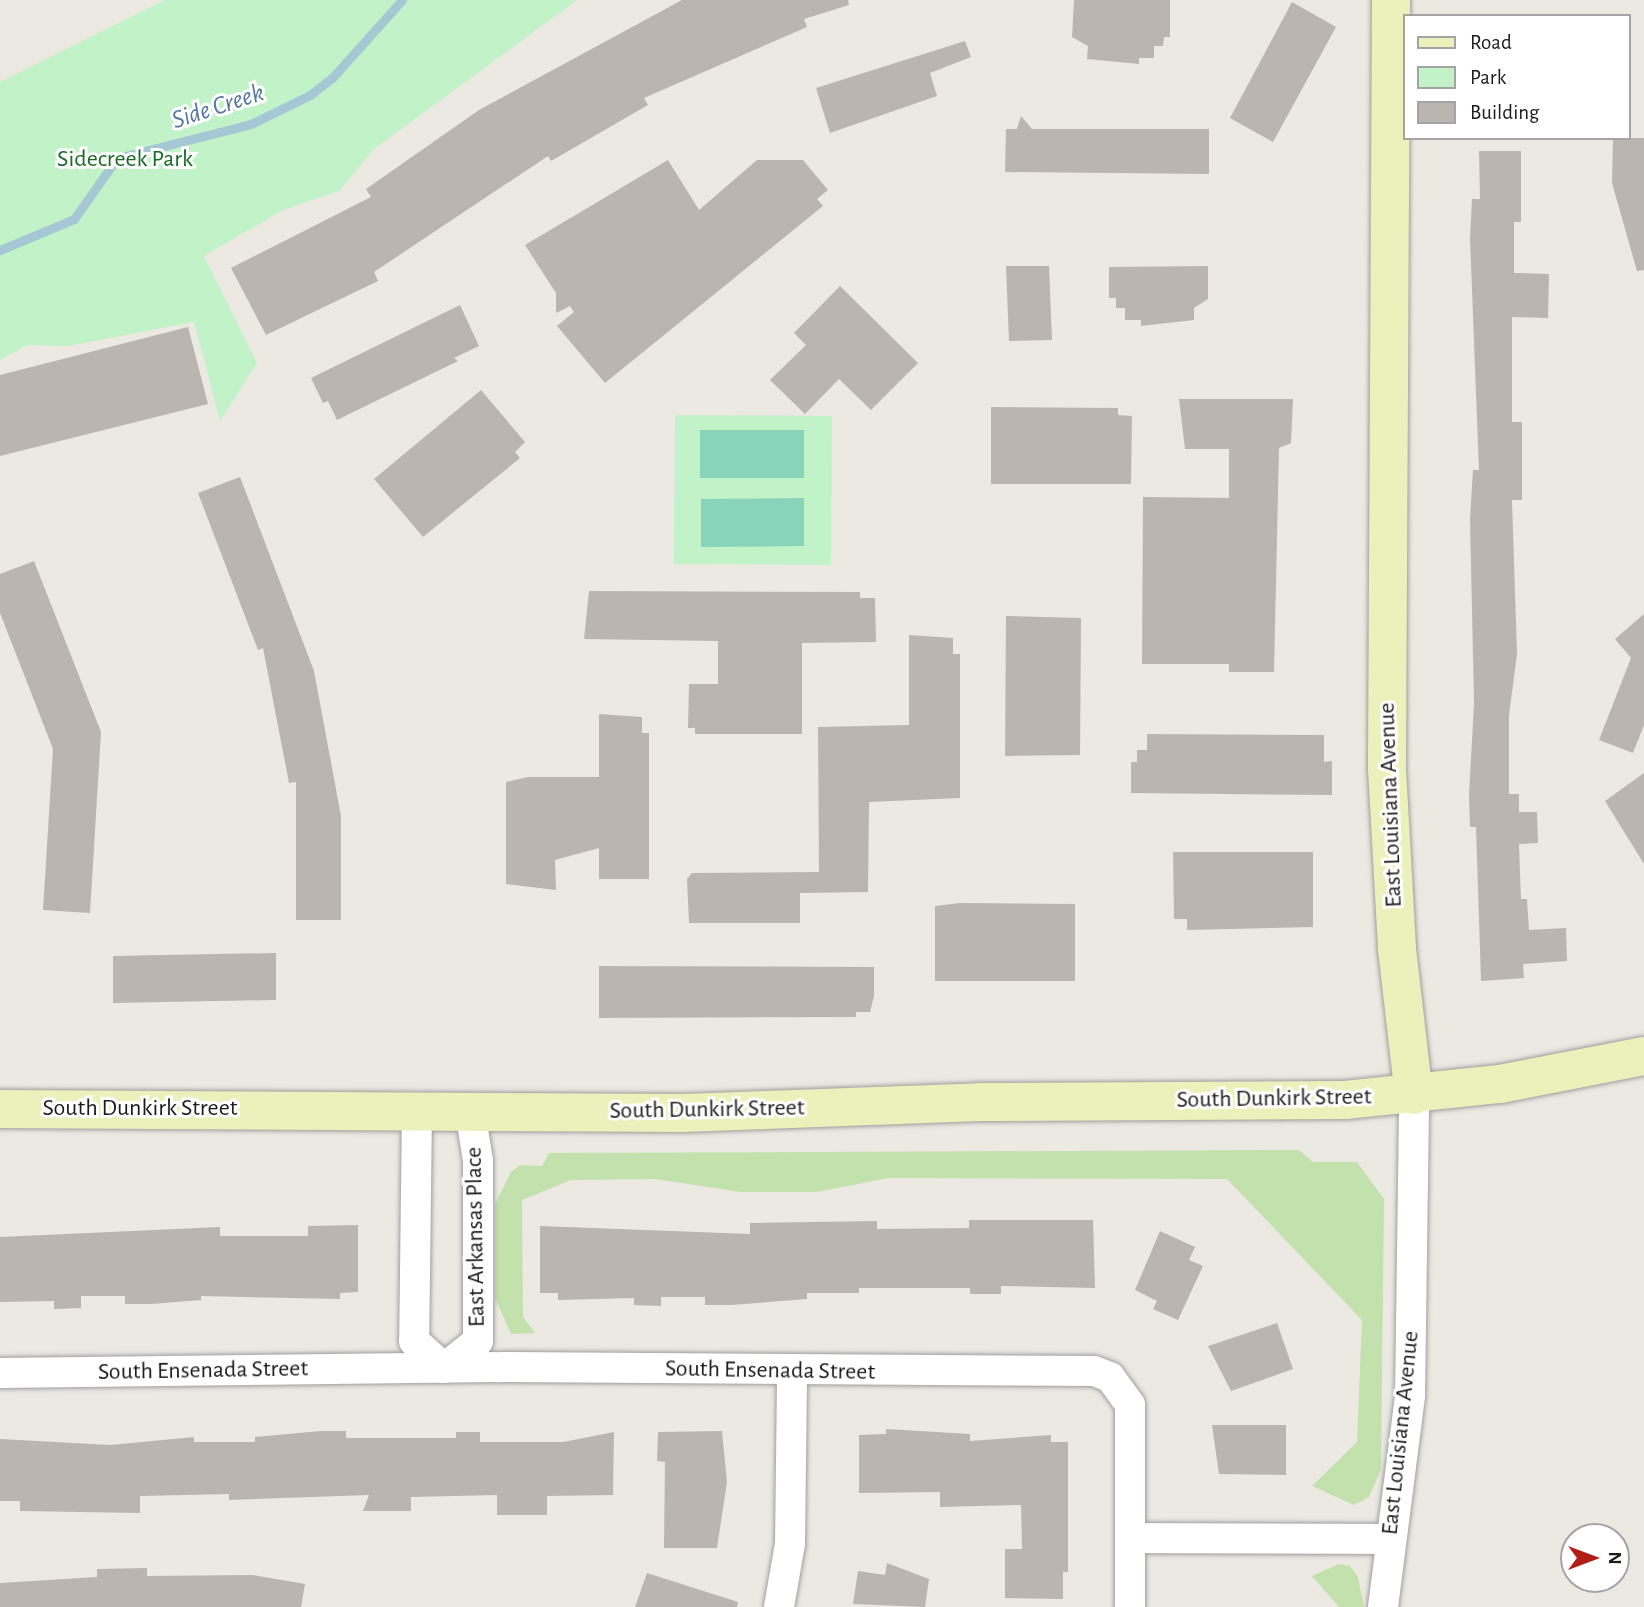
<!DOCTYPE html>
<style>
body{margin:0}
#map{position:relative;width:1644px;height:1607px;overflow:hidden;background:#ebe9e2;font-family:"Alegreya Sans",sans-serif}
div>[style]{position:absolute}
.grass>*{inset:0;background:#c3e1ac}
.park>*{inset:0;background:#c2f2c8}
.pitch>*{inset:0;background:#88d3ba}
.stream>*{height:9px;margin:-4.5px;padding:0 4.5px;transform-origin:4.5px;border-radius:4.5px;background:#a6c8d5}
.building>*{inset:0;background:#bbb5af}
.roads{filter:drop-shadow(0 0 2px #9f9f9f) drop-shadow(0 0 2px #9f9f9f)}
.street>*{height:30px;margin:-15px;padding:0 15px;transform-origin:15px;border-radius:15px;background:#fff}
.secondary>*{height:38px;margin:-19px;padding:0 19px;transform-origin:19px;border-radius:19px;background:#ebf1ba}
span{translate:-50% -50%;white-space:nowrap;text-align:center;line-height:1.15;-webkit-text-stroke:6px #fff;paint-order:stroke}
.park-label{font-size:24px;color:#176b22}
.street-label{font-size:24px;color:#1b1b1b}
.water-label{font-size:26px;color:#53759f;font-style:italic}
.legend{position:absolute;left:1403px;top:14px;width:228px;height:126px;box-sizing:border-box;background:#fff;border:2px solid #a4a4a4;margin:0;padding:9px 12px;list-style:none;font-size:21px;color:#1b1b1b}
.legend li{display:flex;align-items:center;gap:14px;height:35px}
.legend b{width:35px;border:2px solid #a4a4a4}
.north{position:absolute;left:1560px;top:1523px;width:70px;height:70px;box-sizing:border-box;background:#fff;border:2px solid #a4a4a4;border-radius:50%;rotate:90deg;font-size:19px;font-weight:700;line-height:28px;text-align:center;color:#1b1b1b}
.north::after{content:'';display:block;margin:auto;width:24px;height:32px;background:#b01e16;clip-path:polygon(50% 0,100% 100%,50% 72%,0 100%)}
</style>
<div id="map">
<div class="grass">
<div style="clip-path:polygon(1299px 1150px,1313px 1162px,1357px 1162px,1384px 1199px,1381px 1469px,1369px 1497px,1354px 1505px,1312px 1486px,1357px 1442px,1362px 1320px,1227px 1179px,888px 1178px,817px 1192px,741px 1192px,655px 1179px,571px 1180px,522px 1200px,523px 1317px,535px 1333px,511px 1334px,495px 1298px,495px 1204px,511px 1172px,520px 1165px,542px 1166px,549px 1153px)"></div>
<div style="clip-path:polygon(1339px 1564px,1350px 1566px,1358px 1577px,1364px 1607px,1339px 1607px,1312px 1576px)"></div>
</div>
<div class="park">
<div style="clip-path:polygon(165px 0,577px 0,374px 149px,339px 191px,283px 210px,204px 256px,257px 363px,220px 421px,194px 322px,68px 346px,27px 345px,0 360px,0 82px)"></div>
<div style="clip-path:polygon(675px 415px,832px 416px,831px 565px,674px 564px)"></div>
</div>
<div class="pitch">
<div style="clip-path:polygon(700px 430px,804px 430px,804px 478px,700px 478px)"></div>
<div style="clip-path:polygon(804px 498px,804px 546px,701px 547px,701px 499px)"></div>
</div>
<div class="stream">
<div style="left:0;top:250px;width:80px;rotate:-22.7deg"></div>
<div style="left:74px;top:219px;width:75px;rotate:-54.8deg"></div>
<div style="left:117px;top:158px;width:138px;rotate:-14.2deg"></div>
<div style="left:251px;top:124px;width:66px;rotate:-26.2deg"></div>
<div style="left:310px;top:95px;width:29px;rotate:-38deg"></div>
<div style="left:333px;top:77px;width:103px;rotate:-48.1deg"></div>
</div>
<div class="building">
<div style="clip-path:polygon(682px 0,848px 0,849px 5px,804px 19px,807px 27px,644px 98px,648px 105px,551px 161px,548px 156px,374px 272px,378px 281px,266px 335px,231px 268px,371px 197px,366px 189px,479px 110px)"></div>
<div style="clip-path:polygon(1074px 0,1170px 0,1170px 37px,1164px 37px,1163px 46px,1154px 46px,1154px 58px,1139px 58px,1139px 64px,1087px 59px,1088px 46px,1072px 37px)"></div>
<div style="clip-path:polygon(1292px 2px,1336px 27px,1273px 142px,1230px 118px)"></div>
<div style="clip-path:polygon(965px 41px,971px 57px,930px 73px,937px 96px,830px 133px,816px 88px)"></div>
<div style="clip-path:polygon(1021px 116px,1032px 129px,1209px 129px,1209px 174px,1005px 172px,1006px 129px,1017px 129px)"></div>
<div style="clip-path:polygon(1613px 138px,1644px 138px,1644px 270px,1637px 271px,1612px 183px)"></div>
<div style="clip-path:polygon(1479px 151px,1521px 151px,1521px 222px,1514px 222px,1514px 273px,1549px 274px,1548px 318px,1512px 317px,1512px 422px,1522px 422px,1522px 500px,1512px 500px,1517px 654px,1509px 715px,1509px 794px,1519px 794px,1519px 812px,1537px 812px,1538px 843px,1519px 844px,1521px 899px,1527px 899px,1529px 930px,1566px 928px,1567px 961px,1523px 964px,1524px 978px,1481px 981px,1476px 827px,1470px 827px,1469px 795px,1474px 703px,1470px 519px,1473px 470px,1479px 470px,1470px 238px,1472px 199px,1480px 199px)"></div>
<div style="clip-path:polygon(668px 160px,699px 210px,757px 160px,803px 160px,828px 190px,817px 199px,823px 206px,605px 383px,557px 326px,574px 312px,570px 306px,556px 313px,556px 293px,525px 245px)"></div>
<div style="clip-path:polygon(1006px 266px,1049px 266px,1052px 340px,1009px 341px)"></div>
<div style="clip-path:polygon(1208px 266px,1208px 299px,1194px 308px,1194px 320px,1141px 326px,1141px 320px,1125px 320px,1125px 308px,1116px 308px,1116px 298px,1109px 298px,1109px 267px)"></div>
<div style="clip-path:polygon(840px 286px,918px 363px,871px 410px,839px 379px,805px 414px,770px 380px,806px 345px,794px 333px)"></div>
<div style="clip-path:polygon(460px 305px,479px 346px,454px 358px,458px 361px,337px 420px,328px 401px,323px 403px,311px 378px)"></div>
<div style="clip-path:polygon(188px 327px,208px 404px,0 456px,0 375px)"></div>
<div style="clip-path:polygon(481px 390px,525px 442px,515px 452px,520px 458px,423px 537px,374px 479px)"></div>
<div style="clip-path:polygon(1179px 399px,1293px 399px,1291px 443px,1279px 448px,1274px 672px,1229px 672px,1229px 664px,1142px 664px,1143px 497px,1229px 498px,1229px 449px,1185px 449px)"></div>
<div style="clip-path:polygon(991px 407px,1118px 408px,1118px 415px,1132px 416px,1131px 484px,991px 484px)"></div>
<div style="clip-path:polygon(240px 477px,314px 671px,341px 816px,341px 920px,296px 920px,296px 782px,289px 783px,263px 648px,258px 650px,198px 493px)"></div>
<div style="clip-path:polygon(34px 561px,101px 732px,90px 913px,43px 910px,53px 749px,0 613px,0 574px)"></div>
<div style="clip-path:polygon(589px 591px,860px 592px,860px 598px,875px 598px,876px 642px,802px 643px,802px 734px,695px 734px,695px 728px,688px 728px,689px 684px,718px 684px,718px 641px,584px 639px)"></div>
<div style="clip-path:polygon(1644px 614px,1644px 725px,1633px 753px,1599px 740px,1631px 658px,1615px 639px)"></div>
<div style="clip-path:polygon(1006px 616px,1081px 618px,1080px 755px,1005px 756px)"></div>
<div style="clip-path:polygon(909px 635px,953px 638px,953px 654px,960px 654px,960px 798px,869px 802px,868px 892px,800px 893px,800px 923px,689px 923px,687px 879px,692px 873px,819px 872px,818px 727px,909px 725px)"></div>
<div style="clip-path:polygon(599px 714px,642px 717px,642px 733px,649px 733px,649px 879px,599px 879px,599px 848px,555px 860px,556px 890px,506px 884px,506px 782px,528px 777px,599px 777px)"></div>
<div style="clip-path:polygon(1147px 734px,1324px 735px,1324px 762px,1332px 761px,1332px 795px,1131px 793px,1131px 762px,1137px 762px,1137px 750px,1147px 750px)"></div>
<div style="clip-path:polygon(1644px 773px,1644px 864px,1605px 801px)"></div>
<div style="clip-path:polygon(1173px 852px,1313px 852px,1313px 927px,1187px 930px,1187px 919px,1174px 919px)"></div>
<div style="clip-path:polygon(960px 903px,1075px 904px,1075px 981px,935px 981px,935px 906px)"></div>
<div style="clip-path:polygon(276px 953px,276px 1000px,113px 1003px,113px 956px)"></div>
<div style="clip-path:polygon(599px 966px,874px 967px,874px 996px,870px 1012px,856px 1012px,856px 1017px,599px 1018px)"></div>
<div style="clip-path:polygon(969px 1220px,1093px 1220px,1095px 1288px,1001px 1286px,1001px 1294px,970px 1294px,970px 1288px,859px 1288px,859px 1293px,807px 1293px,807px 1299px,732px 1305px,705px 1305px,705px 1297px,661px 1297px,661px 1306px,634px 1305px,634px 1298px,558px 1300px,558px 1293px,540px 1293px,540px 1226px,750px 1234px,750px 1223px,877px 1221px,877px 1229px,969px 1228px)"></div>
<div style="clip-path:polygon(358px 1225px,358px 1292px,340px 1293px,340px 1299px,201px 1296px,201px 1300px,151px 1304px,125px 1304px,125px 1296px,81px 1296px,81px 1308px,54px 1309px,54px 1301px,0 1302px,0 1237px,220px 1227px,220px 1236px,308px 1236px,308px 1226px)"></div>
<div style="clip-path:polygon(1160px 1231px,1195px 1247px,1189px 1260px,1203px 1266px,1178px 1320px,1153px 1309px,1157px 1301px,1135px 1290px)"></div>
<div style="clip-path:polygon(1277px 1323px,1293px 1369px,1231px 1391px,1208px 1346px)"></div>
<div style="clip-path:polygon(1212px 1425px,1286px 1425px,1286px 1475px,1219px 1474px)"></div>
<div style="clip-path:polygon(886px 1429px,970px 1434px,970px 1441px,1051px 1435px,1051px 1442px,1068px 1442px,1068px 1572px,1063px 1572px,1063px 1599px,1005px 1598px,1005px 1549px,1022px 1549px,1021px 1505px,940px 1507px,940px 1492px,859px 1493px,859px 1435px,886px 1434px)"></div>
<div style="clip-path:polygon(321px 1431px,346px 1431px,346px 1438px,456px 1438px,456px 1432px,480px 1432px,480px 1442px,563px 1442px,614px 1432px,613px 1495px,547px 1496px,547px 1515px,497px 1515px,497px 1495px,411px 1497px,411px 1511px,363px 1511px,369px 1495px,229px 1500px,229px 1494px,140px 1496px,140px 1513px,20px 1511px,20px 1501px,0 1501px,0 1439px,110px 1445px,194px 1437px,194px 1442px,255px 1442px,255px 1437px)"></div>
<div style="clip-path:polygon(722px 1431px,727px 1482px,717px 1548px,664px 1548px,665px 1462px,657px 1461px,658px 1432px)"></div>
<div style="clip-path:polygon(887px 1563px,929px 1579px,925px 1607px,853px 1604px,858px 1571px,885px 1575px)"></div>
<div style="clip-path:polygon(147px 1568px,147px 1576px,252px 1575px,305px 1584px,301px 1607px,0 1607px,0 1583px,97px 1577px,97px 1569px)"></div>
<div style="clip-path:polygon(647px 1573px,738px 1602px,737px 1607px,635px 1607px)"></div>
</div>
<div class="roads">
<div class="street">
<div style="left:417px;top:1109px;width:232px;rotate:90.7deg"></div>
<div style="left:414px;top:1341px;width:40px;rotate:42deg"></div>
<div style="left:444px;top:1368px;width:43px;rotate:-38.5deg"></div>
<div style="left:478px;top:1341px;width:180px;rotate:-90deg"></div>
<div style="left:478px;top:1161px;width:52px;rotate:-98.9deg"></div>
<div style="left:0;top:1373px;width:507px;rotate:-0.68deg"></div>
<div style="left:507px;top:1367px;width:587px;rotate:0.39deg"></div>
<div style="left:1094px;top:1371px;width:17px;rotate:21deg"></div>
<div style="left:1110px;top:1377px;width:34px;rotate:54deg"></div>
<div style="left:1130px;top:1405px;width:202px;rotate:90deg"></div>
<div style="left:1130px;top:1538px;width:260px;rotate:0.2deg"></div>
<div style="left:779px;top:1607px;width:64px;rotate:-80.1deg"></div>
<div style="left:790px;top:1544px;width:172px;rotate:-89.3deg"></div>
<div style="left:1383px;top:1607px;width:213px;rotate:-82.7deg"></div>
<div style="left:1410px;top:1396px;width:301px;rotate:-89.2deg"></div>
</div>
<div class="secondary">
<div style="left:1391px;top:0;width:769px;rotate:90.3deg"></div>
<div style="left:1387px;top:769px;width:180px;rotate:86.8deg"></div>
<div style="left:1397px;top:949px;width:147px;rotate:83.4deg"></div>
<div style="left:0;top:1109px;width:683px;rotate:0.34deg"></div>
<div style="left:683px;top:1113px;width:297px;rotate:-2.1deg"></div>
<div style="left:980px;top:1102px;width:365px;rotate:-0.3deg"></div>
<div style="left:1345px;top:1100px;width:156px;rotate:-5.9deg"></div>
<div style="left:1500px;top:1084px;width:147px;rotate:-11deg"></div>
</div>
</div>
<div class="park-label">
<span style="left:125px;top:160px">Sidecreek Park</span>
</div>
<div class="street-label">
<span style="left:1391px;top:805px;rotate:-92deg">East Louisiana Avenue</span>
<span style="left:1274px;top:1099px;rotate:-1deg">South Dunkirk Street</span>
<span style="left:140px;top:1109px">South Dunkirk Street</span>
<span style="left:707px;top:1110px;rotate:-1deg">South Dunkirk Street</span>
<span style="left:476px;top:1237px;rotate:-91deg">East Arkansas Place</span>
<span style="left:203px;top:1371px;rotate:-1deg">South Ensenada Street</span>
<span style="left:770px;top:1371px;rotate:1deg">South Ensenada Street</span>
<span style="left:1401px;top:1433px;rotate:-84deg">East Louisiana Avenue</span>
</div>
<div class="water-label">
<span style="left:218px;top:107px;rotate:-18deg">Side Creek</span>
</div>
<ul class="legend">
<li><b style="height:9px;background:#ebf1ba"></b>Road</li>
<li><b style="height:19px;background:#c2f2c8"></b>Park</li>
<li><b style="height:19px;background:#bbb5af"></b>Building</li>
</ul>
<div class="north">N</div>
</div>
